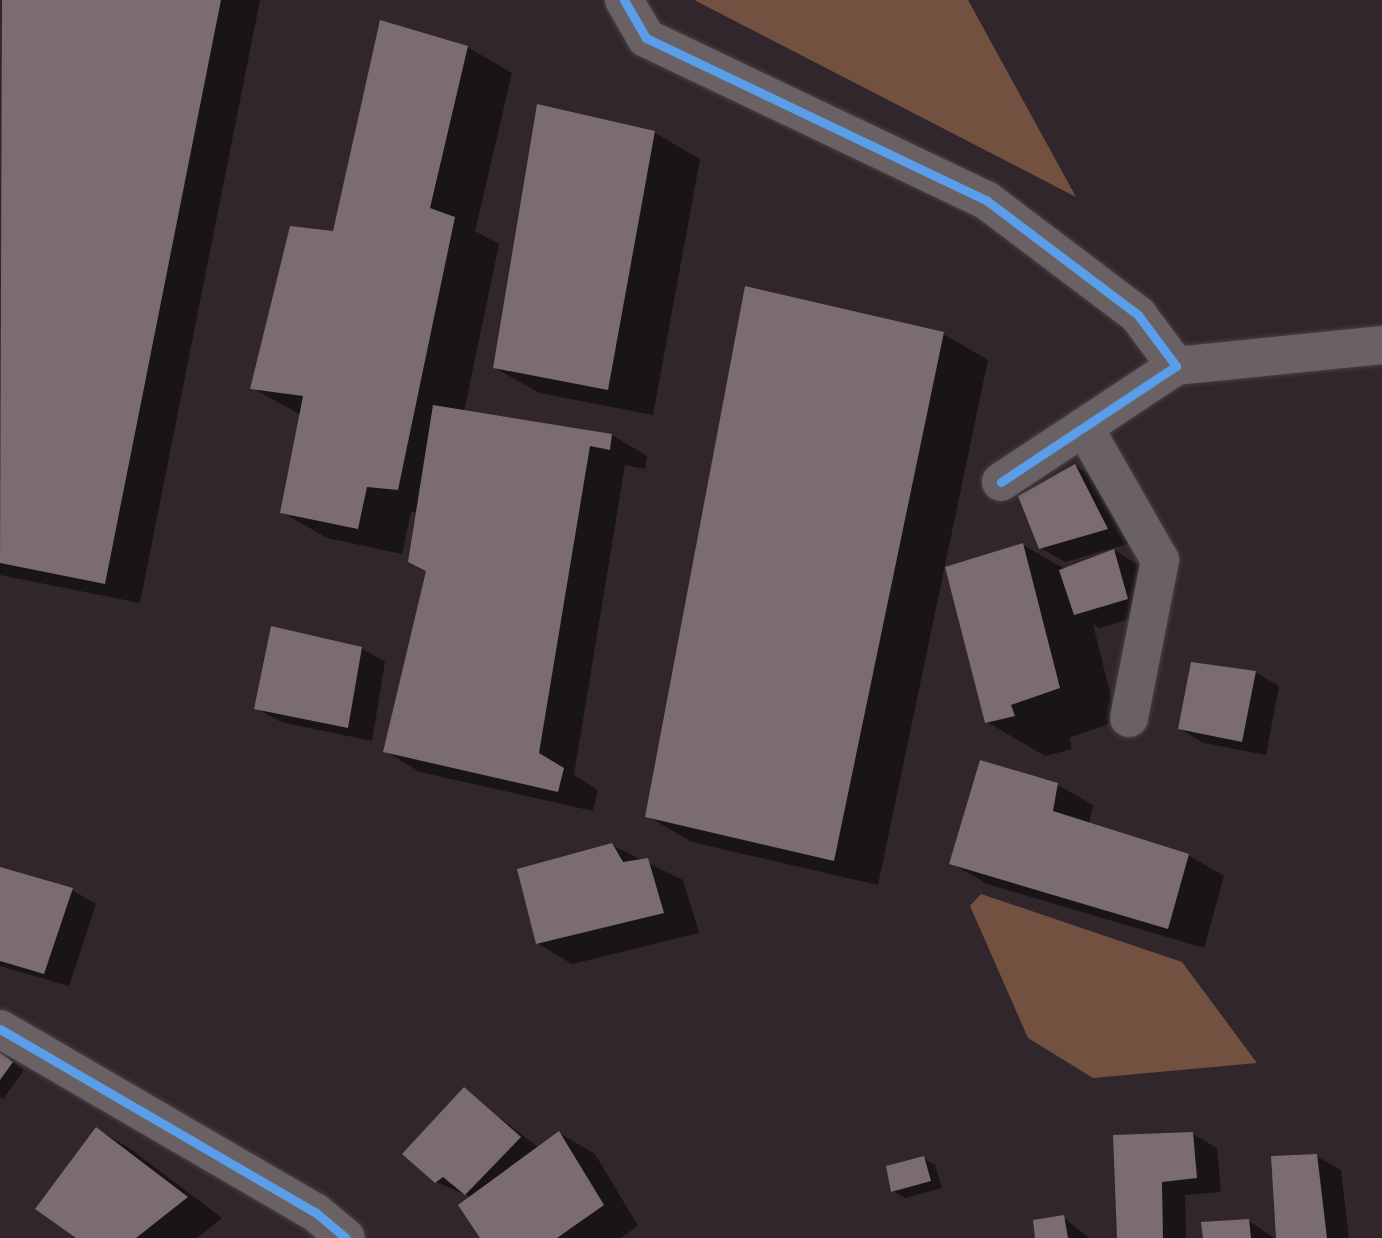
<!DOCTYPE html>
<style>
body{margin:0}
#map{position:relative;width:1382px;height:1238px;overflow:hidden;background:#30262b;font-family:Roboto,sans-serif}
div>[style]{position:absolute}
.forest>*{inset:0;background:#735141}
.shadow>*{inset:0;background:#0007}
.building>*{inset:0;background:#7a6c6f}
.roads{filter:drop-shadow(0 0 2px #4a4145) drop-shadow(0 0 2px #4a4145)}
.minor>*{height:38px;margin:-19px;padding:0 19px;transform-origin:19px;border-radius:19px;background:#696164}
.cycleway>*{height:9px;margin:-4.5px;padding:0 4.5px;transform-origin:4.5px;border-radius:4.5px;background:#5a9eea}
span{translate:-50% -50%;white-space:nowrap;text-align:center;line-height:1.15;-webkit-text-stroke:7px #2a1920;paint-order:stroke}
</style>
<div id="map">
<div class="forest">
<div style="clip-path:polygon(695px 0,968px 0,1076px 197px,696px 1px)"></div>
<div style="clip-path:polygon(981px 894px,1182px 962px,1257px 1063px,1093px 1078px,1028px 1038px,970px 906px)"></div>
</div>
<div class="shadow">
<div style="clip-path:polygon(4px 0,260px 0,140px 603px,0 575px)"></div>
<div style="clip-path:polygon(467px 47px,512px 73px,475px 231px,499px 244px,464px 412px,612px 435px,647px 456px,645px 469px,625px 465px,574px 775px,598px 790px,593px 811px,420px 772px,385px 751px,428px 571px,418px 512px,411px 512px,402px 554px,327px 538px,282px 512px,301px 415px,252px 388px,335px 233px)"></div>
<div style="clip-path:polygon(539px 106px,655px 133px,700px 159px,653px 415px,540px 393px,495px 368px)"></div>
<div style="clip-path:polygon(943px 334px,988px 360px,878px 885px,692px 842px,647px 816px)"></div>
<div style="clip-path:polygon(1075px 466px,1100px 480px,1131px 543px,1065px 562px,1041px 548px)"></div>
<div style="clip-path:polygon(1023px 545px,1065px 569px,1114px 550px,1138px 565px,1152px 612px,1100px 628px,1093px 624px,1117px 721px,1069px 738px,1072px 749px,1045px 756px,987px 722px)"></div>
<div style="clip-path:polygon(361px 648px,385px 662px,372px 741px,281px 722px,256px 708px)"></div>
<div style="clip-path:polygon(1255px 672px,1279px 686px,1266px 755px,1204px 743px,1180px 729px)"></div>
<div style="clip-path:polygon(1058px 785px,1093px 805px,1089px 824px,1188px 855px,1224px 876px,1204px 948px,987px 884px,951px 863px)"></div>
<div style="clip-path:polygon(612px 845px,683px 880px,699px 933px,572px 964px,537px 943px)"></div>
<div style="clip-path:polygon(0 869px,72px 890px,96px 904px,69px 986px,0 966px)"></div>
<div style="clip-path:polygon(0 1052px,24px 1070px,3px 1099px,0 1097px)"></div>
<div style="clip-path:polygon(464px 1090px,539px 1148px,559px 1133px,595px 1154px,638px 1226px,621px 1238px,482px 1238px,471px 1197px,436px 1182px)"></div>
<div style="clip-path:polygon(97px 1129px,132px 1150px,222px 1218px,197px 1238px,79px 1238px)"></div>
<div style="clip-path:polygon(1193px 1134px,1217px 1148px,1221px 1192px,1185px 1195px,1186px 1238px,1119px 1238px)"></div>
<div style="clip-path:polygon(1316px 1156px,1341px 1170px,1349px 1238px,1278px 1238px)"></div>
<div style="clip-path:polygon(923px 1158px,935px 1165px,942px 1188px,905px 1198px,893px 1191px)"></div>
<div style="clip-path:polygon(1063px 1217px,1089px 1238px,1037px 1238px)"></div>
<div style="clip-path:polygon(1249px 1221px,1274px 1238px,1205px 1238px)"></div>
</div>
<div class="building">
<div style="clip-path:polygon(2px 0,221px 0,105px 584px,0 563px)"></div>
<div style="clip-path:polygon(380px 20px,468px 46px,430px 208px,455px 217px,398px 490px,367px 487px,358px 529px,280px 513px,303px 396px,250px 389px,290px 226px,333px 231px)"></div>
<div style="clip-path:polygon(537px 104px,655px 131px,608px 390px,493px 368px)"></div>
<div style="clip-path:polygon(745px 286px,944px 332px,834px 861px,645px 817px)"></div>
<div style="clip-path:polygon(433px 405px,612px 434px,610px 450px,590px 446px,539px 753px,564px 768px,558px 792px,383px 752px,426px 571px,408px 562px)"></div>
<div style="clip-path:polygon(1075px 464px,1108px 529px,1039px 549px,1018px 496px)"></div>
<div style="clip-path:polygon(1023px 543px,1060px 688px,1011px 705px,1015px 716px,985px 723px,945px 567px)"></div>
<div style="clip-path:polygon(1114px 549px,1128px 599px,1074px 615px,1059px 570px)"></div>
<div style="clip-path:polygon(271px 626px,362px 647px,348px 728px,254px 709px)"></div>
<div style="clip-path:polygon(1191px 662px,1256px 671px,1242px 742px,1178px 729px)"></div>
<div style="clip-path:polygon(980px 760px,1058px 783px,1053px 811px,1189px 854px,1168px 929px,949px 864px)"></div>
<div style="clip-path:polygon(612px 843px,623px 862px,648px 858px,664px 913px,536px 944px,517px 869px)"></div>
<div style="clip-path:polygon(0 867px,73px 888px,44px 974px,0 961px)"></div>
<div style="clip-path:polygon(0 1052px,13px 1062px,0 1080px)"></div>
<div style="clip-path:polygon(464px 1087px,521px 1137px,465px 1195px,443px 1177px,435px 1183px,402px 1154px)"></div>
<div style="clip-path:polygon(96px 1127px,188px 1197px,136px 1238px,76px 1238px,35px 1209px)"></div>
<div style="clip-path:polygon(559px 1131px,604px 1205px,557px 1238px,480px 1238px,458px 1205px)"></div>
<div style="clip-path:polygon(1193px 1132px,1197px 1178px,1162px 1182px,1163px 1238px,1117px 1238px,1113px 1135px)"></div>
<div style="clip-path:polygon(1317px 1154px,1327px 1238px,1276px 1238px,1271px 1156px)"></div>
<div style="clip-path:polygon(924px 1156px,931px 1181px,891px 1192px,886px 1166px)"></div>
<div style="clip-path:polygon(1064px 1215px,1068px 1238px,1035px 1238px,1033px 1220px)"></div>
<div style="clip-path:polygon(1249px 1219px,1251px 1238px,1203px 1238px,1201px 1222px)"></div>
</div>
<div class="roads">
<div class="minor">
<div style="left:624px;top:0;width:44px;rotate:59.9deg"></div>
<div style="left:646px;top:38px;width:377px;rotate:25.5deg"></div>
<div style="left:986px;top:200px;width:191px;rotate:37.1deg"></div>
<div style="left:1138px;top:315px;width:64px;rotate:53.3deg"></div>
<div style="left:1176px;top:366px;width:210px;rotate:146.5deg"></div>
<div style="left:1176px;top:366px;width:207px;rotate:-5.8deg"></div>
<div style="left:1084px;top:427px;width:153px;rotate:60.3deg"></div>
<div style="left:1160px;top:560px;width:161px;rotate:101.1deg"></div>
<div style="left:0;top:1029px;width:364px;rotate:30.2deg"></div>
<div style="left:315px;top:1212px;width:40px;rotate:40deg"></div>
</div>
</div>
<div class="cycleway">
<div style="left:624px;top:0;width:44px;rotate:59.9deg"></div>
<div style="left:646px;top:38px;width:377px;rotate:25.5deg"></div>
<div style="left:986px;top:200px;width:191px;rotate:37.1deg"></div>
<div style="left:1138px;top:315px;width:64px;rotate:53.3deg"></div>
<div style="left:1176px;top:366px;width:210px;rotate:146.5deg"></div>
<div style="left:0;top:1029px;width:364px;rotate:30.2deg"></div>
<div style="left:315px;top:1212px;width:40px;rotate:40deg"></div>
</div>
</div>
